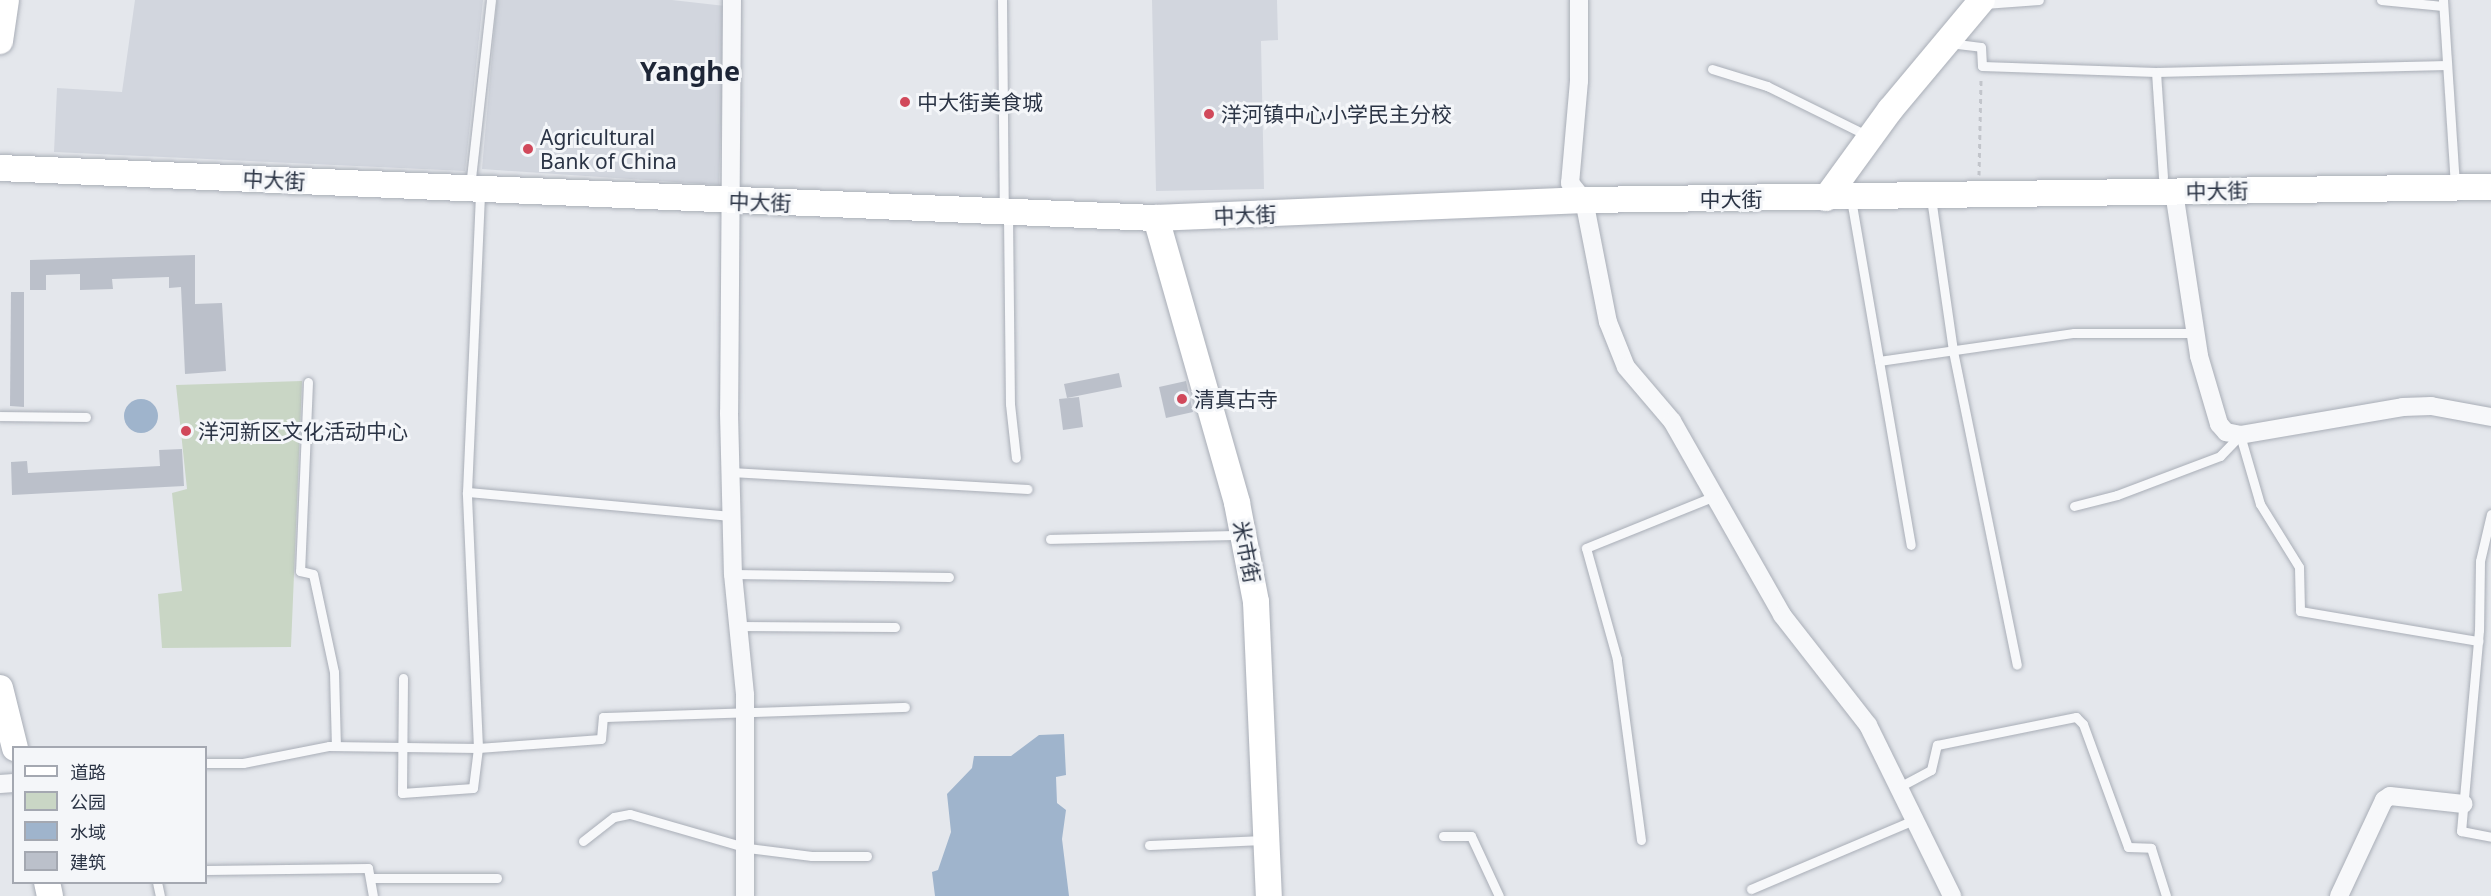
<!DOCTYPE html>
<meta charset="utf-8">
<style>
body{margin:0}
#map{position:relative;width:2491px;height:896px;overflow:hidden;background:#e4e7ec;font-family:"Noto Sans","Noto Sans SC",sans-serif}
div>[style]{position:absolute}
.built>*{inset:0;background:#d2d6de}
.green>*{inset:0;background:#c9d6c5}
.water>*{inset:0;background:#9fb4cc}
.round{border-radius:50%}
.building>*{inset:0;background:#bbc0ca}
.path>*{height:3px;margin-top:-1.5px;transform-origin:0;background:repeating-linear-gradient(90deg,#c2c5cb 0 4.5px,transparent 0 9px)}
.roads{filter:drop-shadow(0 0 2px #a9aeb7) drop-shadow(0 0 2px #a9aeb7)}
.lane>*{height:9px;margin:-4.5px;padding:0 4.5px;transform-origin:4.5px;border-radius:4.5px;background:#f7f8fa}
.street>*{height:18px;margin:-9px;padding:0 9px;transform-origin:9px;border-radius:9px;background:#f7f8fa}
.secondary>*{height:26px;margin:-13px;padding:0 13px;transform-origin:13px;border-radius:13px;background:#fff}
.dots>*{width:16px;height:16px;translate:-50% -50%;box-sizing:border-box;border:3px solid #f4f6f9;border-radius:50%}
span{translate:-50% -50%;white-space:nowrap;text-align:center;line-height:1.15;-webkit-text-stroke:6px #f4f6f9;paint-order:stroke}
.poi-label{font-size:21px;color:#2b3445}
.left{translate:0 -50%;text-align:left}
.street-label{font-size:21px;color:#2b3445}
.district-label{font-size:27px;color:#1d2536;font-weight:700}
.legend{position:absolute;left:12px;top:746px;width:195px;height:138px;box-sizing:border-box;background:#f4f6f9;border:2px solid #a4a8b1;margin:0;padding:8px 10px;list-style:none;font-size:18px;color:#2b3445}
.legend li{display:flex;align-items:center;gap:12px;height:30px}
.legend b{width:30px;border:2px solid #a4a8b1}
</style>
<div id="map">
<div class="built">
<div style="clip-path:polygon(135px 0,483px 0,465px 171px,54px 152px,57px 88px,122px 92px)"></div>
<div style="clip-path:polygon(497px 0,672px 0,725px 6px,719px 185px,482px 169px)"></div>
<div style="clip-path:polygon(1152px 0,1277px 0,1278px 40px,1261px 41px,1264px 189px,1156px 191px)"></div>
</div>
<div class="green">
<div style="clip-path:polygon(302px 381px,291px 647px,162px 648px,158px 594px,182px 591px,172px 493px,187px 489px,176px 385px)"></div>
</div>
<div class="water">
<div class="round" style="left:124px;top:399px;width:34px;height:34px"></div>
<div style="clip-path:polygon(1064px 734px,1066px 775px,1056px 777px,1057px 803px,1066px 810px,1062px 839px,1069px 896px,935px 896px,932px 872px,938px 870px,951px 832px,947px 794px,972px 768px,974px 756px,1011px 756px,1039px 735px)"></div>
</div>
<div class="building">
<div style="clip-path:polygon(195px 255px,195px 304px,222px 303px,226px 371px,185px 374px,181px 287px,169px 288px,169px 277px,112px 279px,113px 289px,80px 290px,80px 274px,46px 275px,46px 290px,30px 290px,30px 260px)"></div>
<div style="clip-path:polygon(11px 292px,24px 292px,24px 407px,10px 406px)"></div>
<div style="clip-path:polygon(1119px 373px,1122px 387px,1067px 398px,1064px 384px)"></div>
<div style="clip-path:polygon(1186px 381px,1193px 412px,1166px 418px,1159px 387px)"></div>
<div style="clip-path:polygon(1079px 397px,1083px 427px,1063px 430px,1059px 399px)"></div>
<div style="clip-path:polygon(182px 449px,184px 486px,12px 495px,11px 462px,27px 461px,28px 473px,160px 466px,159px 450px)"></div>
</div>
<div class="path">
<div style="left:1979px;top:175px;width:95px;rotate:-88.8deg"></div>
</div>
<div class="roads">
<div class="lane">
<div style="left:1002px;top:0;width:209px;rotate:89.5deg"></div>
<div style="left:2381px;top:0;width:62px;rotate:5.5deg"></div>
<div style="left:2443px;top:0;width:185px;rotate:86.3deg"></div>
<div style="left:1984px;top:4px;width:55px;rotate:-4.2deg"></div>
<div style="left:1949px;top:43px;width:32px;rotate:7deg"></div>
<div style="left:1981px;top:47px;width:19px;rotate:87deg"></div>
<div style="left:1982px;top:66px;width:174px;rotate:2deg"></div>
<div style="left:2156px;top:72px;width:291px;rotate:-1.4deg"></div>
<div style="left:1712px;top:69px;width:58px;rotate:17.2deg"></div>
<div style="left:1767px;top:86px;width:113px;rotate:26.3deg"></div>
<div style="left:2156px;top:72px;width:105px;rotate:86.2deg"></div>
<div style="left:470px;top:187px;width:188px;rotate:-83.6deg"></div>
<div style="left:1931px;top:198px;width:155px;rotate:81.8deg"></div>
<div style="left:1953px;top:351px;width:320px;rotate:78.5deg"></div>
<div style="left:1851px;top:199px;width:351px;rotate:80.2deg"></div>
<div style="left:1008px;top:215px;width:189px;rotate:89.4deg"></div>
<div style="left:1010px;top:404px;width:54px;rotate:83.7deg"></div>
<div style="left:1879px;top:361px;width:197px;rotate:-8.2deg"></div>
<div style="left:2074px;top:333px;width:121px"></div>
<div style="left:308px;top:382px;width:189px;rotate:92.4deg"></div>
<div style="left:300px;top:571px;width:13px;rotate:13deg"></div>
<div style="left:313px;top:574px;width:100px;rotate:77.9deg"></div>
<div style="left:334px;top:672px;width:74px;rotate:88.5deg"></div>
<div style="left:0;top:416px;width:86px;rotate:0.7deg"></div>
<div style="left:2240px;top:435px;width:72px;rotate:73.8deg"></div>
<div style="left:2260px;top:504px;width:74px;rotate:58.2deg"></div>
<div style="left:2299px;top:567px;width:44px;rotate:88.7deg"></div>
<div style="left:2300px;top:611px;width:181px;rotate:9.6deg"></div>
<div style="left:731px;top:472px;width:297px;rotate:3.3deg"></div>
<div style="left:467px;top:492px;width:266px;rotate:5.2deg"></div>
<div style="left:2074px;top:506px;width:44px;rotate:-14.3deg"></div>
<div style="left:2117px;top:495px;width:110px;rotate:-20.7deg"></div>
<div style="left:2220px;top:456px;width:29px;rotate:-46deg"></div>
<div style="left:2491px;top:514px;width:48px;rotate:103.2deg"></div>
<div style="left:2480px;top:561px;width:69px;rotate:90.8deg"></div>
<div style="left:2479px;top:630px;width:202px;rotate:95.1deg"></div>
<div style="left:2461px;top:831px;width:31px;rotate:11deg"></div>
<div style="left:1050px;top:539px;width:193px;rotate:-1.2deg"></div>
<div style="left:733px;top:574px;width:216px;rotate:0.8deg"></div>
<div style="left:738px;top:626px;width:157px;rotate:0.4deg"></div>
<div style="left:403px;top:678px;width:115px;rotate:90.5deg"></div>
<div style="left:402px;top:793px;width:71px;rotate:-4deg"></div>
<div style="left:473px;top:788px;width:40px;rotate:-82.9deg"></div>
<div style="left:478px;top:748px;width:256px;rotate:-92.5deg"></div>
<div style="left:467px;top:492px;width:302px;rotate:-87.5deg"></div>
<div style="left:206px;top:763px;width:37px"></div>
<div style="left:243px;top:763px;width:88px;rotate:-11.2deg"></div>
<div style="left:329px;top:746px;width:149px;rotate:0.8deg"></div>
<div style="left:478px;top:748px;width:123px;rotate:-4.2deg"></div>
<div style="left:601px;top:739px;width:22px;rotate:-85deg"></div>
<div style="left:603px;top:717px;width:302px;rotate:-1.9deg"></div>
<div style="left:1901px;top:786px;width:34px;rotate:-28deg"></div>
<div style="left:1931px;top:770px;width:26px;rotate:-77deg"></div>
<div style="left:1937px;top:745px;width:142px;rotate:-11.4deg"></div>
<div style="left:2076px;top:717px;width:10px;rotate:45deg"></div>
<div style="left:2083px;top:724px;width:131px;rotate:69.9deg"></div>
<div style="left:2128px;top:847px;width:23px;rotate:2deg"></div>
<div style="left:2151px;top:848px;width:50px;rotate:72.6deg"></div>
<div style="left:1443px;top:836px;width:28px"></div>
<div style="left:1471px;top:836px;width:66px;rotate:65deg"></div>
<div style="left:1641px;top:840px;width:183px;rotate:-97.6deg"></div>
<div style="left:1617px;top:659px;width:115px;rotate:-105.6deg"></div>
<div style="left:1586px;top:548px;width:139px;rotate:-22deg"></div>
<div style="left:583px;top:841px;width:39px;rotate:-38deg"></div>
<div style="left:614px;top:817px;width:16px;rotate:-11deg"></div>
<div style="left:630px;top:814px;width:123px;rotate:16.1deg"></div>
<div style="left:748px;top:848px;width:64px;rotate:7.1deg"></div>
<div style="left:812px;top:856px;width:55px"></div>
<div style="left:1149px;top:845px;width:115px;rotate:-2.5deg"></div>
<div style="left:206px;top:870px;width:162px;rotate:-0.7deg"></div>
<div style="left:368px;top:868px;width:28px;rotate:80deg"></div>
<div style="left:372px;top:878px;width:125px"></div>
<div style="left:157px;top:882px;width:14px;rotate:78deg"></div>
<div style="left:1751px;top:889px;width:179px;rotate:-23deg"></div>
</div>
<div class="street">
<div style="left:732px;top:0;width:413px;rotate:90.4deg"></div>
<div style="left:729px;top:413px;width:161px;rotate:88.6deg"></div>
<div style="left:733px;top:574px;width:122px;rotate:84.3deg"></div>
<div style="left:745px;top:695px;width:201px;rotate:90deg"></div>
<div style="left:1579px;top:0;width:81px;rotate:90deg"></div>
<div style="left:1579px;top:81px;width:102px;rotate:95deg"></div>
<div style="left:1570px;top:183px;width:22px;rotate:51deg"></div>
<div style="left:1584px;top:200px;width:124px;rotate:78.9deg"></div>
<div style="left:1608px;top:322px;width:48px;rotate:68.2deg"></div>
<div style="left:1626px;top:367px;width:71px;rotate:49.6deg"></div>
<div style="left:1672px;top:421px;width:223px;rotate:60.4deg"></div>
<div style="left:1782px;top:615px;width:140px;rotate:52deg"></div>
<div style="left:1868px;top:725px;width:191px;rotate:63.8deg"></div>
<div style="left:2174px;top:192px;width:166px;rotate:81.3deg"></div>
<div style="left:2199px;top:356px;width:71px;rotate:73.6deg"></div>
<div style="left:2219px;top:424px;width:11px;rotate:49deg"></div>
<div style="left:2226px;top:432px;width:14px;rotate:12deg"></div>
<div style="left:2240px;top:435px;width:165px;rotate:-9.7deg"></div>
<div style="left:2403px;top:407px;width:28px;rotate:-2deg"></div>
<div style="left:2431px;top:406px;width:61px;rotate:10.4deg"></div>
<div style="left:0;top:784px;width:14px;rotate:-4deg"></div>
<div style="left:2339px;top:896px;width:106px;rotate:-64.9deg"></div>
<div style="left:2384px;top:800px;width:7px;rotate:-34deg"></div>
<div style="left:2390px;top:796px;width:74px;rotate:6.2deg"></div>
</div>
<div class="secondary">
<div style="left:0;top:41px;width:41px;rotate:-81.7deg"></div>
<div style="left:0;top:168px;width:1157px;rotate:2.48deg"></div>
<div style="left:1156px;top:218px;width:428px;rotate:-2.4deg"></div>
<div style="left:1584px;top:200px;width:907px;rotate:-0.82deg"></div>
<div style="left:1826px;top:198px;width:109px;rotate:-54deg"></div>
<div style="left:1890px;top:110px;width:143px;rotate:-50.1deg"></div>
<div style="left:1156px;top:218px;width:296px;rotate:74.1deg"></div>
<div style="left:1237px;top:503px;width:101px;rotate:79.1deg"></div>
<div style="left:1256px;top:602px;width:294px;rotate:87.5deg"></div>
<div style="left:0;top:688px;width:62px;rotate:76deg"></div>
<div style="left:47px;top:882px;width:14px;rotate:78deg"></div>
</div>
</div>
<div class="dots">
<div style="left:905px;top:102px;background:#d1495b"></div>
<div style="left:1209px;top:114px;background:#d1495b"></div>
<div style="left:528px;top:149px;background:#d1495b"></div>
<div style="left:1182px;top:399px;background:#d1495b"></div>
<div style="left:186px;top:431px;background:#d1495b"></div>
</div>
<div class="poi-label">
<span class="left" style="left:917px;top:102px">中大街美食城</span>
<span class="left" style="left:1221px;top:114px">洋河镇中心小学民主分校</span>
<span class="left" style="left:540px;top:149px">Agricultural<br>Bank of China</span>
<span class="left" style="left:1194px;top:399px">清真古寺</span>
<span class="left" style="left:198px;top:431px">洋河新区文化活动中心</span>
</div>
<div class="street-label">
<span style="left:274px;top:180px;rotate:3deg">中大街</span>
<span style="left:2217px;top:191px;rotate:-1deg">中大街</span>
<span style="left:1731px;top:199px">中大街</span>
<span style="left:760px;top:202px;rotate:2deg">中大街</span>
<span style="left:1245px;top:215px;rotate:-2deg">中大街</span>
<span style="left:1247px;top:552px;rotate:79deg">米市街</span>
</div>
<div class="district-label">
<span style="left:690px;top:71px">Yanghe</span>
</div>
<ul class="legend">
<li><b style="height:8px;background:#fff"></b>道路</li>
<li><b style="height:16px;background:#c9d6c5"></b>公园</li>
<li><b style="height:16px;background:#9fb4cc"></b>水域</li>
<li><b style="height:16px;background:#bbc0ca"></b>建筑</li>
</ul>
</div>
